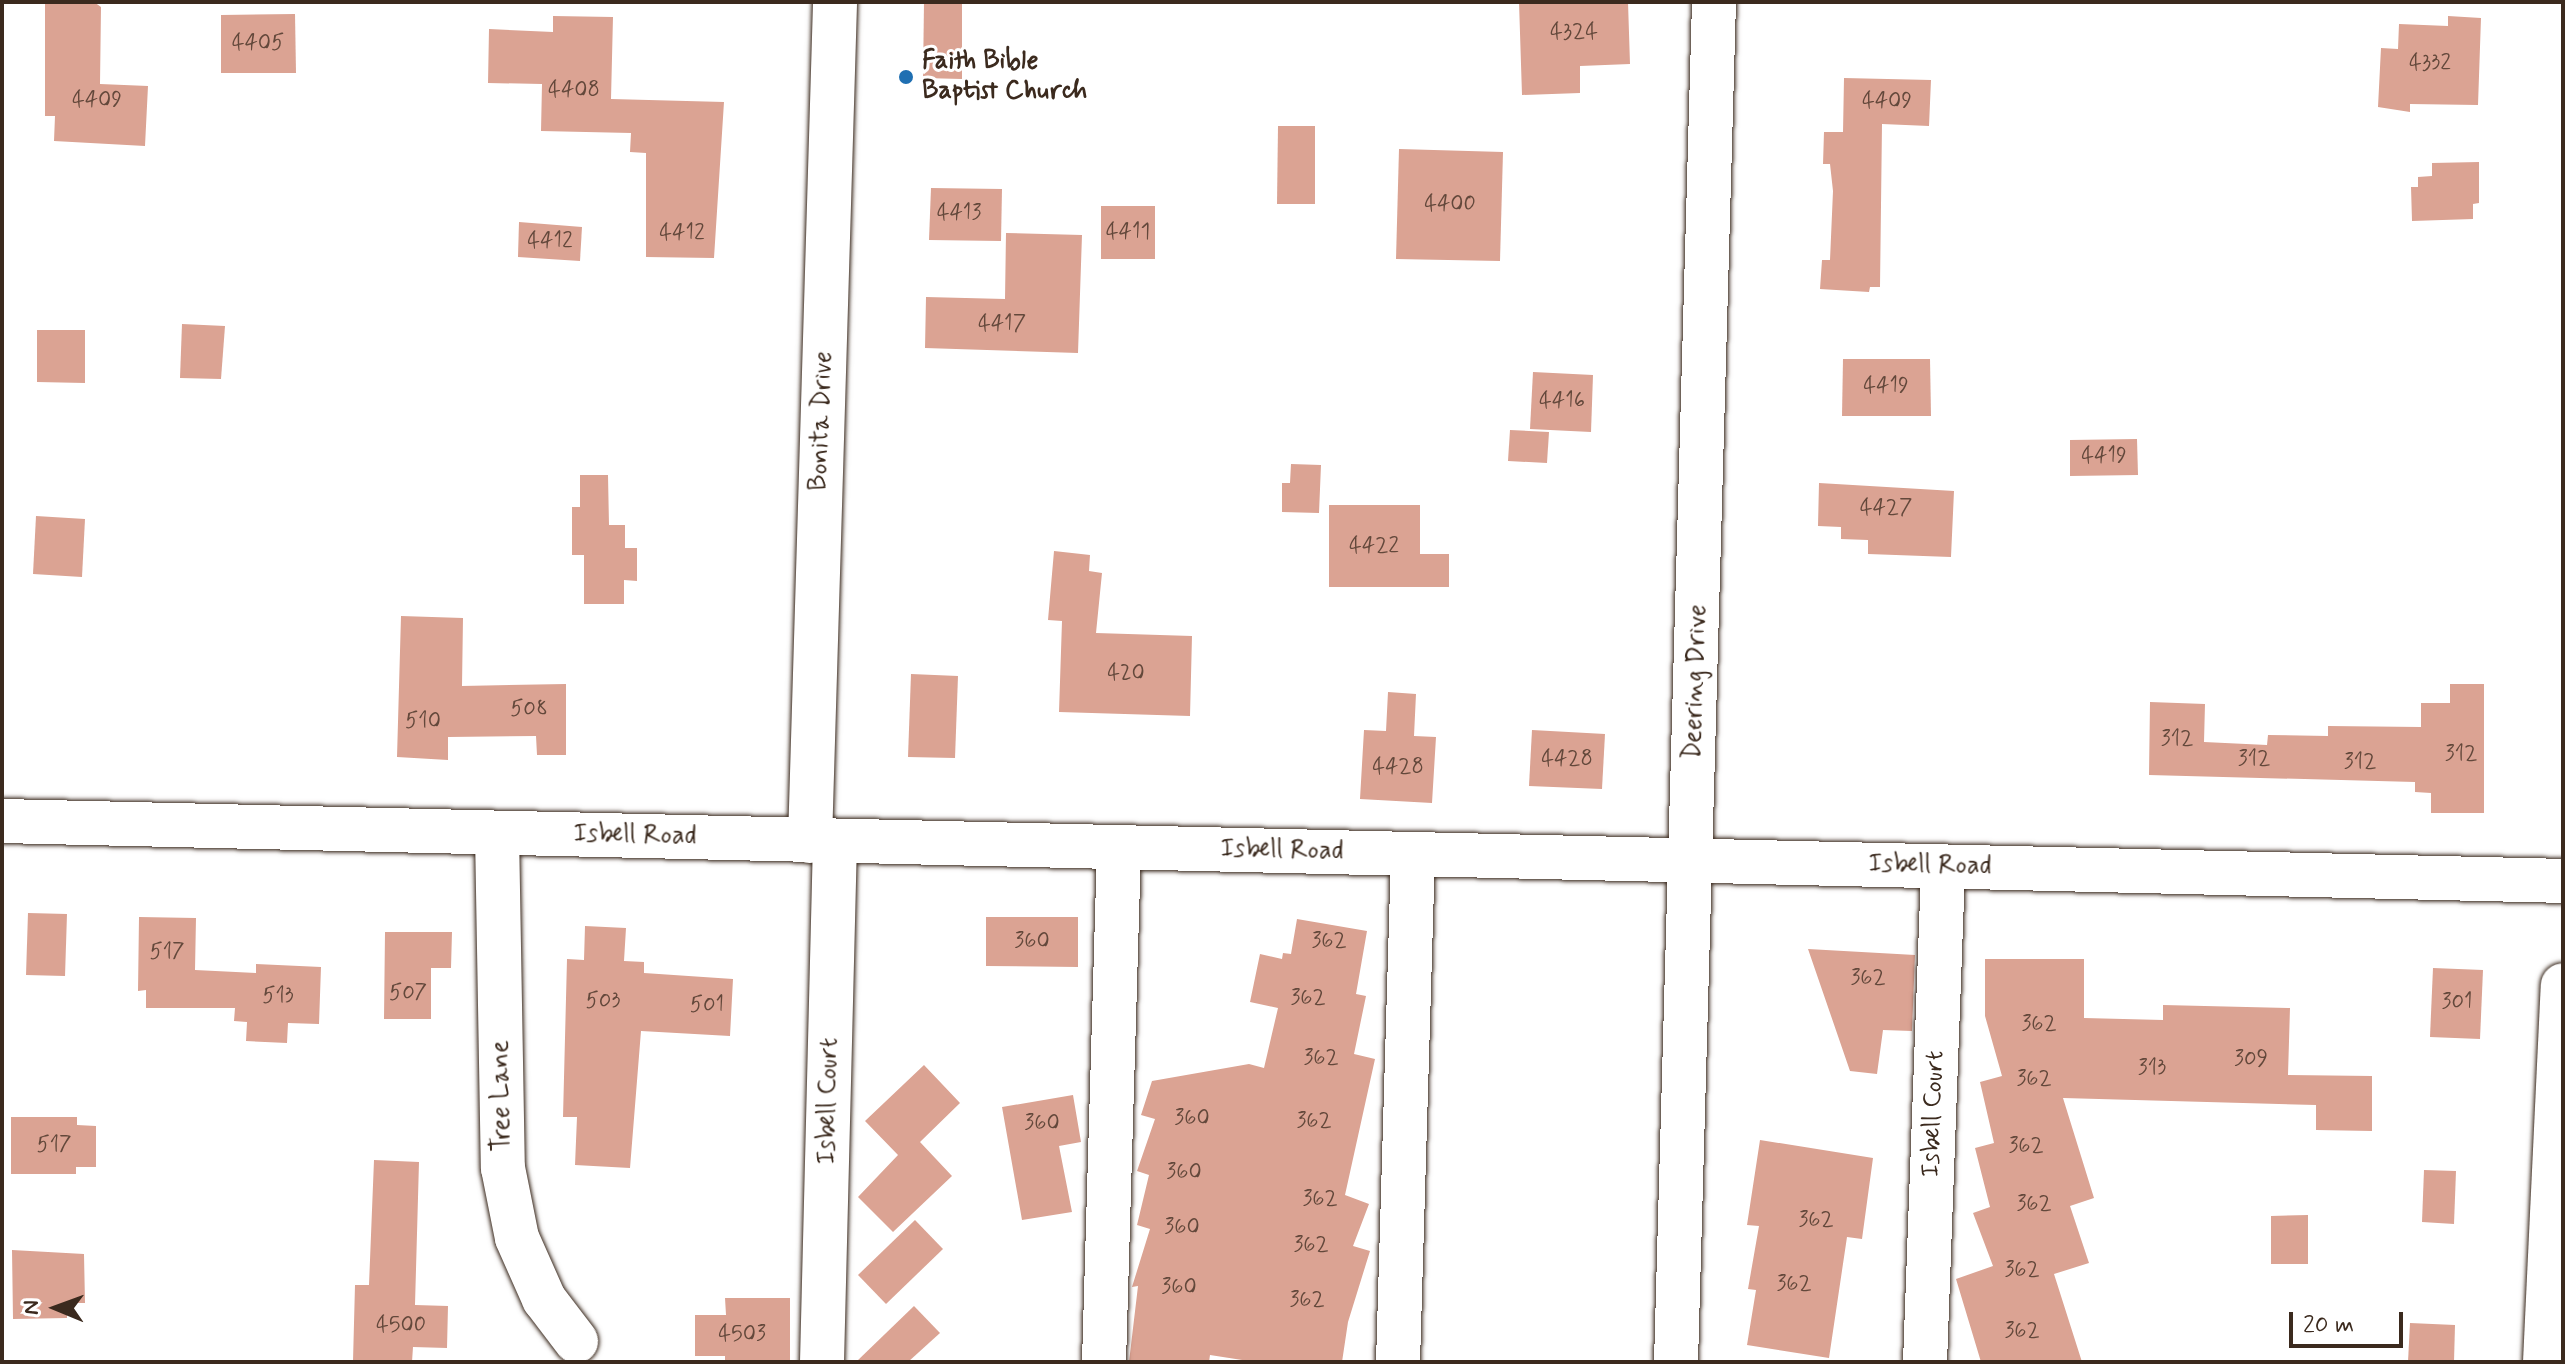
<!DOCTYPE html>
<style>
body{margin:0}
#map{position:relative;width:2565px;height:1364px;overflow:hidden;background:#fff;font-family:Mynerve,sans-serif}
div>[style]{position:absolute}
.building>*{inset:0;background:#dba393}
.roads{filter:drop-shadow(0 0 2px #3b2a1e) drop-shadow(0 0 2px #3b2a1e)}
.minor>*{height:44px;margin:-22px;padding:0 22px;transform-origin:22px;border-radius:22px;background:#fff}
.dots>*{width:22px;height:22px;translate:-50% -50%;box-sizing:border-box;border:4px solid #fff;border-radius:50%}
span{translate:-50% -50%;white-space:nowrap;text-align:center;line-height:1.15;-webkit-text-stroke:6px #fff;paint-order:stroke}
.number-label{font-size:22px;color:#63483b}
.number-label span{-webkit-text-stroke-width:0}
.poi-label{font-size:26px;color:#3b2a1e;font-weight:700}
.left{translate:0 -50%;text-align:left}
.street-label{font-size:26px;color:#3b2a1e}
.frame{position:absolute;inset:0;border:4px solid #3b2a1e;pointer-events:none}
.north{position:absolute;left:16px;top:1268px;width:80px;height:80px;-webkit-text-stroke:6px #fff;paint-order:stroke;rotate:271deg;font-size:22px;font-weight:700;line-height:32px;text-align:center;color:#3b2a1e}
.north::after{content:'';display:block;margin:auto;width:28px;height:36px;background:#3b2a1e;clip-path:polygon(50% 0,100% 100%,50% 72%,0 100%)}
.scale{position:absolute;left:2289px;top:1312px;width:114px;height:36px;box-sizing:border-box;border:4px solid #3b2a1e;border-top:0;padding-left:10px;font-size:24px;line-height:28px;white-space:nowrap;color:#3b2a1e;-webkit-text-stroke:6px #fff;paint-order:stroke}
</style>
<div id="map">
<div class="building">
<div style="clip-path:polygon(45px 2px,94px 2px,101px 7px,100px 84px,148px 86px,145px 146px,54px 141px,55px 116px,45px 116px)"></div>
<div style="clip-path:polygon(924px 2px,962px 2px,962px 79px,923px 78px)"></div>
<div style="clip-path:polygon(1519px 2px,1628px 2px,1630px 64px,1580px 66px,1580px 93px,1522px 95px)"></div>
<div style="clip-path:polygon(295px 14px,296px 73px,221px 73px,221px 15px)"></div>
<div style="clip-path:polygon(553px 16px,613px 17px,611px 99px,724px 102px,714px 258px,646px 257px,646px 153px,630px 152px,631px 133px,541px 131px,542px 84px,488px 83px,489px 29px,553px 32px)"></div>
<div style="clip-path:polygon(2448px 16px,2481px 18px,2478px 105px,2410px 104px,2410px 112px,2378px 107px,2381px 48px,2398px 49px,2399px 24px,2448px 26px)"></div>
<div style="clip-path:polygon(1844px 78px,1931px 80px,1929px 126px,1882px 124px,1880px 287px,1870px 287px,1869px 292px,1820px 289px,1822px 260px,1830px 260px,1833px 191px,1830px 164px,1823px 164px,1824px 132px,1843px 132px)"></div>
<div style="clip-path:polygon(1278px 126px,1315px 126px,1315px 204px,1277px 204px)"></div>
<div style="clip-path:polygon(1399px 149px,1503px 152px,1500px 261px,1396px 259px)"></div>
<div style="clip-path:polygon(2479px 162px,2479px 203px,2473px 204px,2473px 219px,2412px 221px,2411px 187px,2418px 187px,2418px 177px,2432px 176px,2432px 163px)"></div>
<div style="clip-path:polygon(931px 188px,1002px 189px,1001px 241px,929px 240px)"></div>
<div style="clip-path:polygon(1101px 206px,1155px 206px,1155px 259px,1101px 259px)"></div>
<div style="clip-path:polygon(519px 222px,582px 227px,580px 261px,518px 257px)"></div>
<div style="clip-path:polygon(1006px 233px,1082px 235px,1078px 353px,925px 348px,926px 297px,1005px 299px)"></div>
<div style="clip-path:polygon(182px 324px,225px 326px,221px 379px,180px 378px)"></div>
<div style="clip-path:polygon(37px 330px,85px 330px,85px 383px,37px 382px)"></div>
<div style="clip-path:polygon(1843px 359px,1930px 359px,1931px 416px,1842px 416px)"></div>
<div style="clip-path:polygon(1533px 372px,1593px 375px,1591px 432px,1530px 429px)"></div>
<div style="clip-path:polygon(1510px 430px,1549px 432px,1547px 463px,1508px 461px)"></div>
<div style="clip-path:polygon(2137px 439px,2138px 475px,2070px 476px,2070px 440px)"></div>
<div style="clip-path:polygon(1291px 464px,1321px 465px,1319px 513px,1282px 512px,1282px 483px,1290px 483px)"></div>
<div style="clip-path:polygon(580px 475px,608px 475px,609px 525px,625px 525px,625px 548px,637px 548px,637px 581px,624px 580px,624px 604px,584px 604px,584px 555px,572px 555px,572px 507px,580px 507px)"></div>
<div style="clip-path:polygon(1819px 483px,1954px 491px,1951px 557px,1868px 554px,1868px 540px,1841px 539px,1841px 527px,1818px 526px)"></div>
<div style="clip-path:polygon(1329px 505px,1420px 505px,1420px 554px,1449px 554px,1449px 587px,1329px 587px)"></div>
<div style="clip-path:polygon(36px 516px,85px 519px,82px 577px,33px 574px)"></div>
<div style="clip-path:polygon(1054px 551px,1090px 555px,1089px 571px,1102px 573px,1096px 633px,1192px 636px,1190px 716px,1059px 712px,1062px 621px,1048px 620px)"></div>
<div style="clip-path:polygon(401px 616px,463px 618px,462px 686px,566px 684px,566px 755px,537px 755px,536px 736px,448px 737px,448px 760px,397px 757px)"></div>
<div style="clip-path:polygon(911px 674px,958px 676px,955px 758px,908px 757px)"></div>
<div style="clip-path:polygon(2450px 684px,2484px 684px,2484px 813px,2431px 813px,2431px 793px,2415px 792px,2415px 782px,2149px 775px,2150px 702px,2205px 704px,2204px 742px,2267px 745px,2268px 735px,2328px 736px,2328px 726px,2421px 727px,2421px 703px,2450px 703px)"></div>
<div style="clip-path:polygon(1388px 692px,1416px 694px,1414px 736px,1436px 737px,1432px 803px,1360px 799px,1364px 730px,1386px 731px)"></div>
<div style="clip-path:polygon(1532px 730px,1605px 734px,1602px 789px,1529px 786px)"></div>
<div style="clip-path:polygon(28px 913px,67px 914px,65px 976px,26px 975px)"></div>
<div style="clip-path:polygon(139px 917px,196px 918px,195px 970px,256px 973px,256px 964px,321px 967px,319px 1024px,288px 1023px,287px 1043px,246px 1041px,247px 1022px,234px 1021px,235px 1008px,146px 1008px,146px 990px,138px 991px)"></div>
<div style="clip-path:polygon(986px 917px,1078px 917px,1078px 967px,986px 966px)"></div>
<div style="clip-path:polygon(1297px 919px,1367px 931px,1356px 994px,1366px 996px,1354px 1054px,1375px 1059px,1345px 1195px,1369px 1204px,1353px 1246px,1370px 1251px,1348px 1322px,1342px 1362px,1255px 1362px,1210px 1355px,1209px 1362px,1129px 1362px,1138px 1286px,1132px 1287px,1150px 1229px,1137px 1225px,1149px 1175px,1137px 1171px,1155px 1119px,1141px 1115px,1152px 1081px,1249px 1064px,1264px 1068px,1278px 1008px,1250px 1002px,1260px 954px,1282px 959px,1283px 953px,1291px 954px)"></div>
<div style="clip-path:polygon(585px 926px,626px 928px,624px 961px,644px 962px,644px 973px,733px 979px,730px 1036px,641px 1031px,630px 1168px,575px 1165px,577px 1117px,563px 1117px,567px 959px,584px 960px)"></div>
<div style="clip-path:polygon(385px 932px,452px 932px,451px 968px,431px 968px,431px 1019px,384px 1019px)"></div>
<div style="clip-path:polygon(1808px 949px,1915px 955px,1912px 1031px,1883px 1030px,1877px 1074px,1850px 1071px)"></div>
<div style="clip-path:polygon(1985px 959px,2084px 959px,2084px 1018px,2163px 1020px,2163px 1005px,2290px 1008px,2288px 1075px,2372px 1076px,2372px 1131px,2316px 1130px,2316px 1105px,2063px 1098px,2094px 1198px,2070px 1206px,2089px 1263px,2054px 1274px,2082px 1362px,1981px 1362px,1956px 1279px,1993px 1266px,1973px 1213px,1990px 1207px,1975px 1148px,1994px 1143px,1980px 1082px,2002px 1076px,1985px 1016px)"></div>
<div style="clip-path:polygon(2433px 968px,2483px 970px,2480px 1039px,2430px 1037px)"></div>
<div style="clip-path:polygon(924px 1065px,960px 1103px,920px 1142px,952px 1176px,893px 1232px,858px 1197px,898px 1155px,865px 1121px)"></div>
<div style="clip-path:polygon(1073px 1095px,1081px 1142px,1059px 1146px,1072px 1212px,1022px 1220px,1002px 1107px)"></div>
<div style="clip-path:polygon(11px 1117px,77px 1117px,77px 1125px,96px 1126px,96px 1167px,76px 1167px,76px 1174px,11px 1174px)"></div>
<div style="clip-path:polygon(1760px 1140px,1873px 1158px,1862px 1239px,1847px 1237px,1829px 1358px,1747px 1345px,1756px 1290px,1748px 1289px,1759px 1226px,1747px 1225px)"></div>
<div style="clip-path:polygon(374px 1160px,419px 1162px,415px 1305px,448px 1306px,447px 1348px,413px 1347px,412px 1362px,353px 1361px,355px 1285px,369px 1285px)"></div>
<div style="clip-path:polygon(2424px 1170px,2456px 1171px,2454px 1224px,2422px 1222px)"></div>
<div style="clip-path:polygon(2308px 1215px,2308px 1264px,2271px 1264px,2271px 1216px)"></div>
<div style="clip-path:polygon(915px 1220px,943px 1249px,886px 1304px,858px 1275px)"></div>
<div style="clip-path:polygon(12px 1250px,84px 1254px,85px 1303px,67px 1303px,67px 1318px,13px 1319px)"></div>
<div style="clip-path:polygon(725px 1298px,790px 1298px,790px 1362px,725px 1362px,725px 1356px,695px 1356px,695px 1315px,726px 1315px)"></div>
<div style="clip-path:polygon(914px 1306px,940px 1333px,908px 1362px,856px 1362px)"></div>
<div style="clip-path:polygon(2410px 1323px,2455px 1325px,2454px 1362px,2408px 1362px)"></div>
</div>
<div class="roads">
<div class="minor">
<div style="left:2px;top:821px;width:2562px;rotate:1.34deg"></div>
<div style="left:497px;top:833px;width:335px;rotate:89deg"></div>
<div style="left:503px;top:1168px;width:71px;rotate:78.7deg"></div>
<div style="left:517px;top:1238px;width:67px;rotate:66.1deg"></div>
<div style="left:544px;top:1299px;width:53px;rotate:52.7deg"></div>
<div style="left:810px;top:841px;width:839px;rotate:-88.29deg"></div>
<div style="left:822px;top:1362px;width:521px;rotate:-88.57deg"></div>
<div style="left:1104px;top:1362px;width:514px;rotate:-88.33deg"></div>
<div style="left:1398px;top:1362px;width:508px;rotate:-88.31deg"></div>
<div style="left:1676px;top:1362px;width:1361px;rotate:-88.4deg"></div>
<div style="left:1925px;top:1362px;width:495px;rotate:-87.9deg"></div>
<div style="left:2545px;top:1362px;width:377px;rotate:-87.3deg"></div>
</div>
</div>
<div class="dots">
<div style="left:906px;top:77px;background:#1f6fb2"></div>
</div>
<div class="number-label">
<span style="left:1574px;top:33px">4324</span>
<span style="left:258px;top:44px">4405</span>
<span style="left:2430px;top:64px">4332</span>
<span style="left:574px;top:91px">4408</span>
<span style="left:97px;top:101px">4409</span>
<span style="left:1887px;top:102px">4409</span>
<span style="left:1450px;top:205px">4400</span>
<span style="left:959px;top:214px">4413</span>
<span style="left:1128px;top:233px">4411</span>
<span style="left:682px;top:234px">4412</span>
<span style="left:550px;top:242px">4412</span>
<span style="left:1002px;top:325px">4417</span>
<span style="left:1886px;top:387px">4419</span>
<span style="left:1562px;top:402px">4416</span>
<span style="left:2104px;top:457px">4419</span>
<span style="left:1886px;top:509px">4427</span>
<span style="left:1374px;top:547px">4422</span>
<span style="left:1126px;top:674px">420</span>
<span style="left:529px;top:710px">508</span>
<span style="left:423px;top:722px">510</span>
<span style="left:2177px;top:740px">312</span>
<span style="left:2461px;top:755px">312</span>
<span style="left:1567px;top:760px">4428</span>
<span style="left:2254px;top:760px">312</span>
<span style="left:2360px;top:763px">312</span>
<span style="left:1398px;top:768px">4428</span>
<span style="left:1032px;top:942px">360</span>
<span style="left:1329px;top:942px">362</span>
<span style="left:167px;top:953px">517</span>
<span style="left:1868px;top:979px">362</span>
<span style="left:408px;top:994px">507</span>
<span style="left:278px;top:997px">513</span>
<span style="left:1308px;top:999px">362</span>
<span style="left:603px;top:1002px">503</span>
<span style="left:2457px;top:1003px">301</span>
<span style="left:707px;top:1006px">501</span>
<span style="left:2039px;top:1025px">362</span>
<span style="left:1321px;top:1059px">362</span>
<span style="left:2251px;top:1060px">309</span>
<span style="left:2152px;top:1069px">313</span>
<span style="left:2034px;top:1080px">362</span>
<span style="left:1192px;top:1119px">360</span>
<span style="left:1314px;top:1122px">362</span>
<span style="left:1042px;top:1124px">360</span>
<span style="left:54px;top:1146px">517</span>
<span style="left:2026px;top:1147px">362</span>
<span style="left:1184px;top:1173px">360</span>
<span style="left:1320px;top:1200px">362</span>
<span style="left:2034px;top:1205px">362</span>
<span style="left:1816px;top:1221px">362</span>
<span style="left:1182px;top:1228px">360</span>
<span style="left:1311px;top:1246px">362</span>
<span style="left:2022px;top:1271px">362</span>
<span style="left:1794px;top:1285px">362</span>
<span style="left:1179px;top:1288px">360</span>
<span style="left:1307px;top:1301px">362</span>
<span style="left:401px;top:1326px">4500</span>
<span style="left:2022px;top:1332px">362</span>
<span style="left:742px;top:1335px">4503</span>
</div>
<div class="poi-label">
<span class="left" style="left:922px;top:77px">Faith Bible<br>Baptist Church</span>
</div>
<div class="street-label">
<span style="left:822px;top:421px;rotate:-88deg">Bonita Drive</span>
<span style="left:1696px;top:682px;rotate:-88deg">Deering Drive</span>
<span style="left:635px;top:836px;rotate:1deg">Isbell Road</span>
<span style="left:1282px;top:851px;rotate:1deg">Isbell Road</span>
<span style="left:1930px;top:866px;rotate:1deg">Isbell Road</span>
<span style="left:502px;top:1096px;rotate:-91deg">Tree Lane</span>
<span style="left:829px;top:1101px;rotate:-89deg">Isbell Court</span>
<span style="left:1934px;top:1114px;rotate:-88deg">Isbell Court</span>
</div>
<div class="frame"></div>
<div class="north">N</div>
<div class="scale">20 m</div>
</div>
